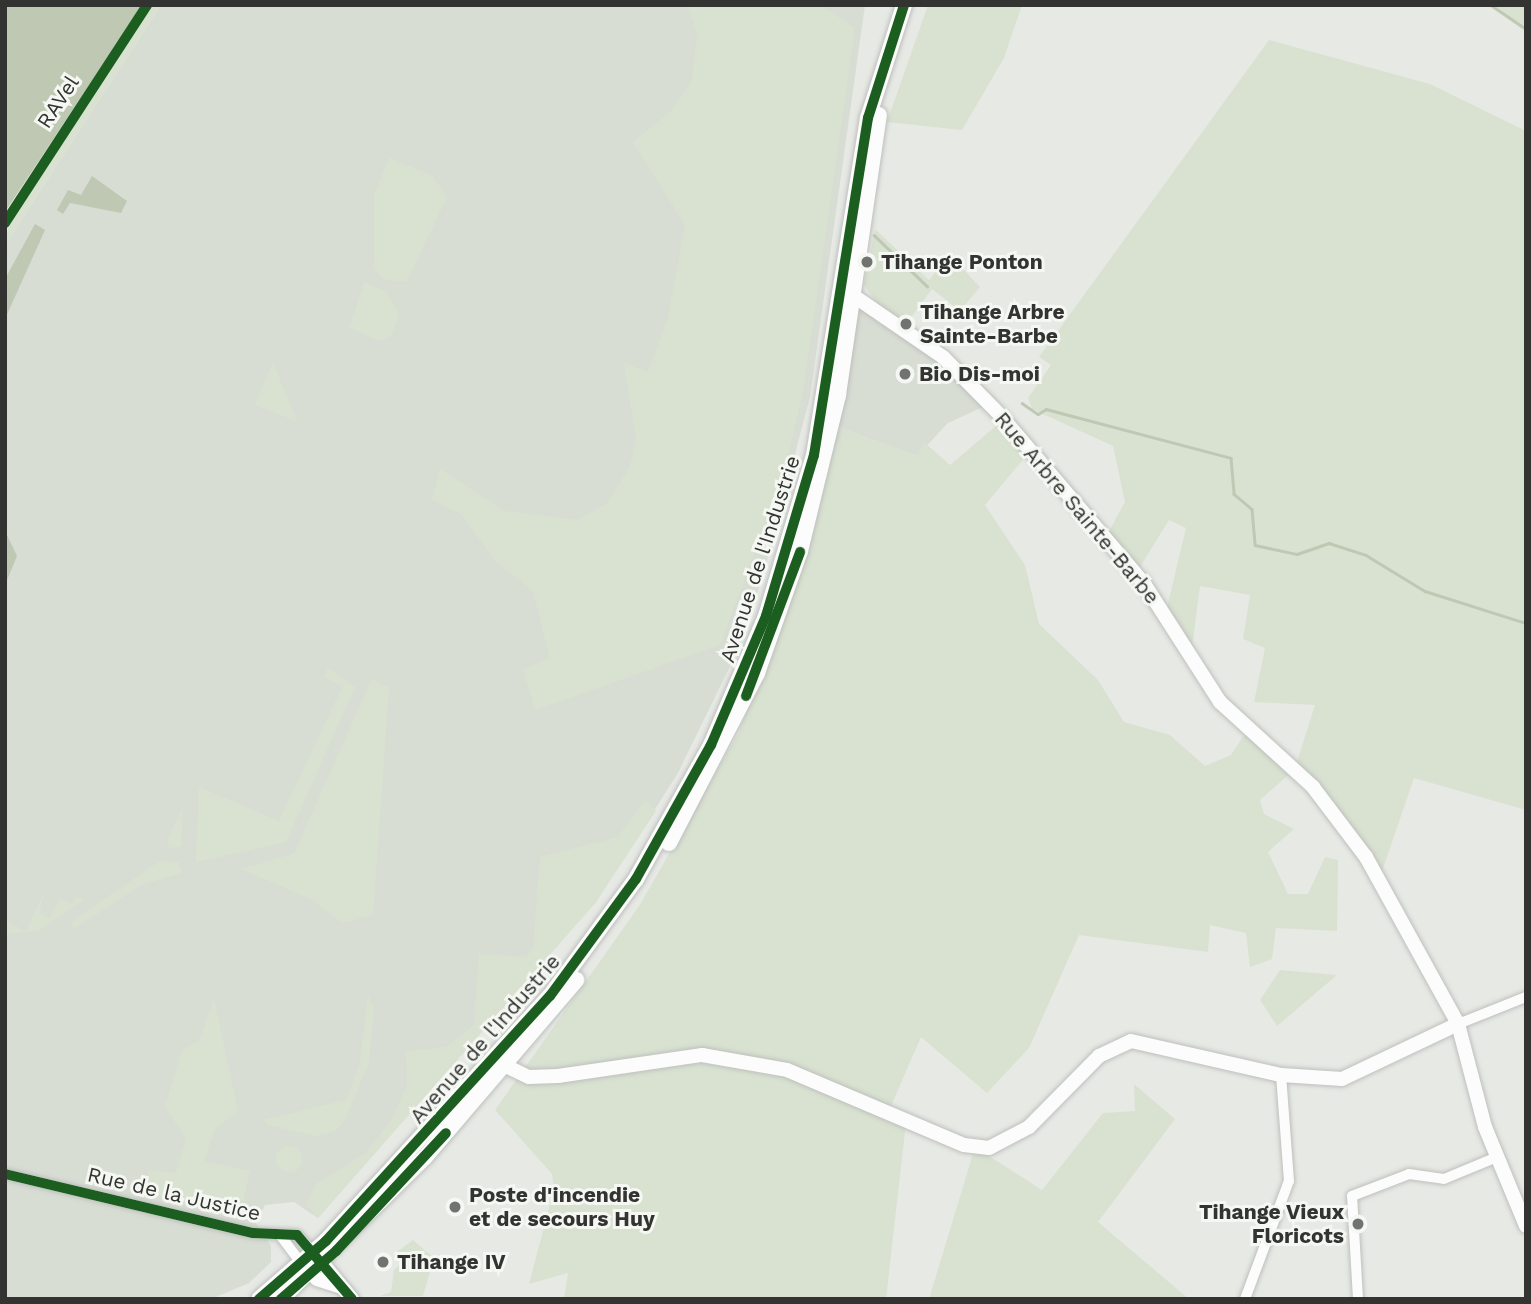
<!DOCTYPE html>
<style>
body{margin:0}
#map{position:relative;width:1531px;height:1304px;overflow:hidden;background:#e7e9e5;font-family:"Work Sans",sans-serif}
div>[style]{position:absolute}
.built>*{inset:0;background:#d8ddd4}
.green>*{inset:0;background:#d9e2d1}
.round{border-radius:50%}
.water>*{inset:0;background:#bec8b3}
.stream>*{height:2.5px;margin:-1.25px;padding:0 1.25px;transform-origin:1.25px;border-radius:1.25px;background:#bec8b3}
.roads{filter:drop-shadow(0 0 2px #bec0bd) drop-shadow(0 0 2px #bec0bd)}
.street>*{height:10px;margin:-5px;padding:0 5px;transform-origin:5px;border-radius:5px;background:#fbfcfb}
.secondary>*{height:14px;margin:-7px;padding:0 7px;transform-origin:7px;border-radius:7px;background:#fbfcfb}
.primary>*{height:16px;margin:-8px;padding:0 8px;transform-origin:8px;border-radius:8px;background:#fbfcfb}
.cycleway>*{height:10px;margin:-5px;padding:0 5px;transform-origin:5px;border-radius:5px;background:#1b5e20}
.dots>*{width:19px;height:19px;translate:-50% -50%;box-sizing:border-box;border:4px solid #f4f7f2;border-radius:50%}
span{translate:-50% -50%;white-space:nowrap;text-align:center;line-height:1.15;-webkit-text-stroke:6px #f4f7f2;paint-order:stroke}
.street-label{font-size:21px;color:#333432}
.poi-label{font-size:21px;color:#333432;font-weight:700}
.left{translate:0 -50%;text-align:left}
.right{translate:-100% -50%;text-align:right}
.frame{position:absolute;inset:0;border:7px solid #333432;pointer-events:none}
</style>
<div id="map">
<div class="built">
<div style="clip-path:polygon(161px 5px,865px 5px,810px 397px,763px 576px,737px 652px,678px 773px,596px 902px,318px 1218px,294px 1202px,265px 1205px,256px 1223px,271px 1246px,271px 1262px,249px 1283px,211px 1299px,5px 1299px,5px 245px)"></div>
<div style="clip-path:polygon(869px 298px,990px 397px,985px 406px,948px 423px,917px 456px,838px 427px,859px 303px)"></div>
</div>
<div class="green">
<div style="clip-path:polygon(150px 5px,161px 5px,5px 245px,10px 219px)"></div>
<div style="clip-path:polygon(688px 5px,820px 5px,855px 28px,803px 391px,784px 473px,720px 645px,535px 710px,523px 669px,550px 658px,533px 591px,495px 561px,461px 514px,432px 500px,440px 469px,504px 511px,578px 520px,607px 503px,630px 467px,636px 438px,624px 363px,648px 372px,668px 317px,685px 225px,633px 142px,670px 112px,691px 83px,697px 34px)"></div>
<div style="clip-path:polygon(928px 5px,1022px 5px,1004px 58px,962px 130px,887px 122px)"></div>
<div style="clip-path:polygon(1491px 5px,1526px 5px,1526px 29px)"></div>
<div style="clip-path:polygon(1269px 40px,1430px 84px,1526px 131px,1526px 810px,1414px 778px,1379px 880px,1295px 769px,1260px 800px,1264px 814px,1294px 829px,1268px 852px,1288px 894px,1308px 894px,1325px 857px,1338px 860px,1337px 931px,1276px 928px,1272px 959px,1250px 967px,1246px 933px,1210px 925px,1208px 952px,1079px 935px,1029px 1048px,987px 1093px,921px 1037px,887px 1115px,906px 1123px,886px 1299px,564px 1299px,568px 1273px,529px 1284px,554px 1189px,552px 1174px,495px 1110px,639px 906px,738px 734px,804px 566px,838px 427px,917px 456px,924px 442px,950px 465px,998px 424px,1026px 456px,985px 505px,1025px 565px,1039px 624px,1098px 680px,1124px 722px,1170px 735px,1205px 766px,1231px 755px,1248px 729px,1295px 768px,1315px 705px,1254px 702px,1265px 648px,1243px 639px,1250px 595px,1200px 586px,1191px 655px,1165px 616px,1186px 528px,1169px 520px,1140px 567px,1108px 533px,1125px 502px,1113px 446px,1032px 409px,1028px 398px,1051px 365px,1039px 357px)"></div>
<div style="clip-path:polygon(390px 158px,432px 176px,447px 197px,406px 282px,385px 280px,374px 269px,374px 194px)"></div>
<div style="clip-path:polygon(875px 229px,929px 280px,950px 255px,980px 287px,960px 311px,932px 289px,907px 323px,883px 311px,864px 285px)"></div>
<div style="clip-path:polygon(364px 282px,387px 292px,399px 314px,391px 336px,380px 341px,350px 328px)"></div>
<div style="clip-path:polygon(273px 363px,297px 421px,255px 405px)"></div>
<div style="clip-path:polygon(328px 668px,355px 687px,286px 842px,196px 862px,199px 787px,279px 821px,343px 686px,324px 677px)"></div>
<div style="clip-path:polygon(372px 679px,389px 688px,373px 915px,343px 923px,311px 899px,241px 869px,294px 854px)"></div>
<div style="clip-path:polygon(645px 800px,656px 811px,596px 902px,318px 1218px,306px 1204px,316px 1184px,366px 1153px,392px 1119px,407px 1085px,406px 1051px,446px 1047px,474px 1025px,479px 954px,526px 957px,533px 949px,540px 857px,618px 837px)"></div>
<div style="clip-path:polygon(183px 808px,181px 846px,169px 848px,167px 840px)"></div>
<div style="clip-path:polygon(160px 861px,178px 862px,182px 873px,141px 885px,74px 929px,71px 922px)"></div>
<div style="clip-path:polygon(45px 891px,39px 913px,50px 918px,59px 899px,73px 904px,76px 897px,84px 900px,38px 931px,5px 934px,5px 921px,26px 931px)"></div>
<div style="clip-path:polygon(1280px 970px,1337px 975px,1277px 1026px,1260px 1000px)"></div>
<div style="clip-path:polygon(368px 996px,374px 1008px,369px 1062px,345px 1120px,335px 1131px,316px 1136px,268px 1125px,264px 1120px,346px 1100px,359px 1066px)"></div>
<div style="clip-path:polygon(214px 999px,238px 1111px,215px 1129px,204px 1161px,250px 1171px,240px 1215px,144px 1191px,149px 1170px,176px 1173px,186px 1138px,165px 1107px,182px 1050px,199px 1041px)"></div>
<div style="clip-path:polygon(1134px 1084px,1175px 1119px,1098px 1222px,1189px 1299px,929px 1299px,975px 1147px,1042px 1190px,1103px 1113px,1135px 1111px)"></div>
<div class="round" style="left:276px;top:1146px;width:26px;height:26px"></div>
<div style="clip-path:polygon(413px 1240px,434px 1258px,423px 1296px,380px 1296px,391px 1292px,394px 1270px,404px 1261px,398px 1251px)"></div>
</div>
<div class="water">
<div style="clip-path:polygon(5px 5px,142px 5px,5px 212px)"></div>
<div style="clip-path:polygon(92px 176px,127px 201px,121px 213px,70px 203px,63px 214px,57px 210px,68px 190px,81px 195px)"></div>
<div style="clip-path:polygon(35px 224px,45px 230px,5px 319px,5px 279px)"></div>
<div style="clip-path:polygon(5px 531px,17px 556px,5px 585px)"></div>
</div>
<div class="stream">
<div style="left:1491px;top:5px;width:42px;rotate:34.4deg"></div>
<div style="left:874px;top:235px;width:74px;rotate:43.9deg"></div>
<div style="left:1022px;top:403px;width:19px;rotate:35deg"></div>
<div style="left:1038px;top:414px;width:9px;rotate:-32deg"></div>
<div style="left:1046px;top:409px;width:191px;rotate:14.8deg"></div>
<div style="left:1231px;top:458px;width:36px;rotate:85deg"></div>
<div style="left:1234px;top:494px;width:23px;rotate:40deg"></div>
<div style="left:1252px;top:509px;width:36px;rotate:85deg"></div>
<div style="left:1255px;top:545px;width:43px;rotate:12.1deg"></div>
<div style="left:1297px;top:554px;width:34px;rotate:-19deg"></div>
<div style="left:1329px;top:543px;width:39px;rotate:18deg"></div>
<div style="left:1366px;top:555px;width:69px;rotate:31.4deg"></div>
<div style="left:1425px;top:591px;width:106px;rotate:17.6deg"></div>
</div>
<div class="roads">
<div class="street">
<div style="left:1458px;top:1024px;width:73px;rotate:-21.7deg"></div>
<div style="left:5px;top:1174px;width:255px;rotate:13.4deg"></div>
<div style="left:253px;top:1233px;width:44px;rotate:2.6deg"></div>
<div style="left:297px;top:1235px;width:25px;rotate:47deg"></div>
<div style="left:280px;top:1235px;width:36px;rotate:53deg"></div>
<div style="left:1245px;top:1299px;width:126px;rotate:-69.6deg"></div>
<div style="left:1289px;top:1181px;width:106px;rotate:-94.3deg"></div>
<div style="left:1358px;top:1299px;width:103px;rotate:-93.3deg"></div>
<div style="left:1352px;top:1196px;width:61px;rotate:-21.1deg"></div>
<div style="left:1409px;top:1174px;width:35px;rotate:8deg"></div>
<div style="left:1444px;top:1179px;width:57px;rotate:-22.5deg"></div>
</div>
<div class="secondary">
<div style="left:848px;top:292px;width:115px;rotate:34.4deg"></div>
<div style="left:943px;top:357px;width:83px;rotate:45.5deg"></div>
<div style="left:1001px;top:416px;width:218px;rotate:49.5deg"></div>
<div style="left:1143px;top:582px;width:143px;rotate:57.3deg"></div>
<div style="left:1220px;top:702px;width:126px;rotate:42.4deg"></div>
<div style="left:1313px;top:787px;width:88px;rotate:52.9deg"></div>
<div style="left:1366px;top:857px;width:191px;rotate:61.1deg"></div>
<div style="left:1458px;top:1024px;width:106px;rotate:75.3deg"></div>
<div style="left:1485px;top:1127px;width:107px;rotate:67.5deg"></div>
<div style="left:506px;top:1066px;width:25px;rotate:26deg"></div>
<div style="left:529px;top:1077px;width:29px;rotate:-2deg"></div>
<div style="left:558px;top:1076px;width:146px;rotate:-8.3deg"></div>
<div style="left:702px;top:1055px;width:86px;rotate:10deg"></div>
<div style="left:787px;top:1070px;width:192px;rotate:23deg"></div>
<div style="left:964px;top:1145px;width:25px;rotate:7deg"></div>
<div style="left:989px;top:1148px;width:45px;rotate:-27.7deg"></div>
<div style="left:1029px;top:1127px;width:100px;rotate:-45.4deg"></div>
<div style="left:1099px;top:1056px;width:35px;rotate:-25deg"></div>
<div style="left:1131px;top:1041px;width:154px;rotate:12.8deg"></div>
<div style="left:1281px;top:1075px;width:61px;rotate:3.8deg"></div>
<div style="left:1342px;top:1079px;width:128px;rotate:-25.4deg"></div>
<div style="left:314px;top:1253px;width:60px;rotate:50.4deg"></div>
<div style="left:302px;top:1264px;width:21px;rotate:45deg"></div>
<div style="left:317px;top:1279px;width:23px;rotate:18deg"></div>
</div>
<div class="primary">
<div style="left:669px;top:843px;width:191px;rotate:-62.6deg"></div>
<div style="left:757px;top:673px;width:129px;rotate:-70.6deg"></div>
<div style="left:800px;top:551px;width:161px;rotate:-76.3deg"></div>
<div style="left:838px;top:395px;width:283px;rotate:-81.7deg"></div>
<div style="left:259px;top:1299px;width:89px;rotate:-40.9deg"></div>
<div style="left:326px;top:1241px;width:332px;rotate:-47.6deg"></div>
<div style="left:550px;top:996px;width:145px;rotate:-53.7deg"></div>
<div style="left:636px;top:879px;width:154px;rotate:-60.8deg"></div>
<div style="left:711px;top:745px;width:140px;rotate:-66.9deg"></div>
<div style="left:766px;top:616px;width:168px;rotate:-73.4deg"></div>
<div style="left:814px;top:455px;width:341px;rotate:-80.9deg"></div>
<div style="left:868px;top:118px;width:119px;rotate:-72.3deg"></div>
<div style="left:281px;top:1299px;width:202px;rotate:-44.6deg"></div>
<div style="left:425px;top:1157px;width:233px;rotate:-49.5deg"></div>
</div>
</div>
<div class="cycleway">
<div style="left:5px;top:223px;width:260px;rotate:-56.9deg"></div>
<div style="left:746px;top:696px;width:154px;rotate:-69.4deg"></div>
<div style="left:5px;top:1174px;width:255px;rotate:13.4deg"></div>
<div style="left:253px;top:1233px;width:44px;rotate:2.6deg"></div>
<div style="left:297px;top:1235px;width:84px;rotate:49.3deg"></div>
<div style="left:259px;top:1299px;width:89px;rotate:-40.9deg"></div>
<div style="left:326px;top:1241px;width:332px;rotate:-47.6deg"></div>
<div style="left:550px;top:996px;width:145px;rotate:-53.7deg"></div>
<div style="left:636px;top:879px;width:154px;rotate:-60.8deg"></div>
<div style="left:711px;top:745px;width:140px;rotate:-66.9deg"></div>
<div style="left:766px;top:616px;width:168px;rotate:-73.4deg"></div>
<div style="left:814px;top:455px;width:341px;rotate:-80.9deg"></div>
<div style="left:868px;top:118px;width:119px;rotate:-72.3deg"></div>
<div style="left:281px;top:1299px;width:73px;rotate:-41.1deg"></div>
<div style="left:336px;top:1251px;width:161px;rotate:-47deg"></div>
</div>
<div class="dots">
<div style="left:867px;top:262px;background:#727371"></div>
<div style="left:906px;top:324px;background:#727371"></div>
<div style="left:905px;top:374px;background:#727371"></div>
<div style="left:455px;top:1207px;background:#727371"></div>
<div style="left:1358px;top:1224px;background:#727371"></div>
<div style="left:383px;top:1262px;background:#727371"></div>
</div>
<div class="street-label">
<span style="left:58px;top:102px;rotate:-57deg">RAVel</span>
<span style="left:1077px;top:508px;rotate:50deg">Rue Arbre Sainte-Barbe</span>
<span style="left:760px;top:559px;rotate:-72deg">Avenue de l'Industrie</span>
<span style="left:485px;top:1039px;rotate:-49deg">Avenue de l'Industrie</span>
<span style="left:174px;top:1194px;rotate:13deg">Rue de la Justice</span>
</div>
<div class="poi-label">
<span class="left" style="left:881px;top:262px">Tihange Ponton</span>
<span class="left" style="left:920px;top:324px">Tihange Arbre<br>Sainte-Barbe</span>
<span class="left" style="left:919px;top:374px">Bio Dis-moi</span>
<span class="left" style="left:469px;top:1207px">Poste d'incendie<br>et de secours Huy</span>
<span class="right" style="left:1344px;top:1224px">Tihange Vieux<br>Floricots</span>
<span class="left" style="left:397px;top:1262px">Tihange IV</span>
</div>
<div class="frame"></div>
</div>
